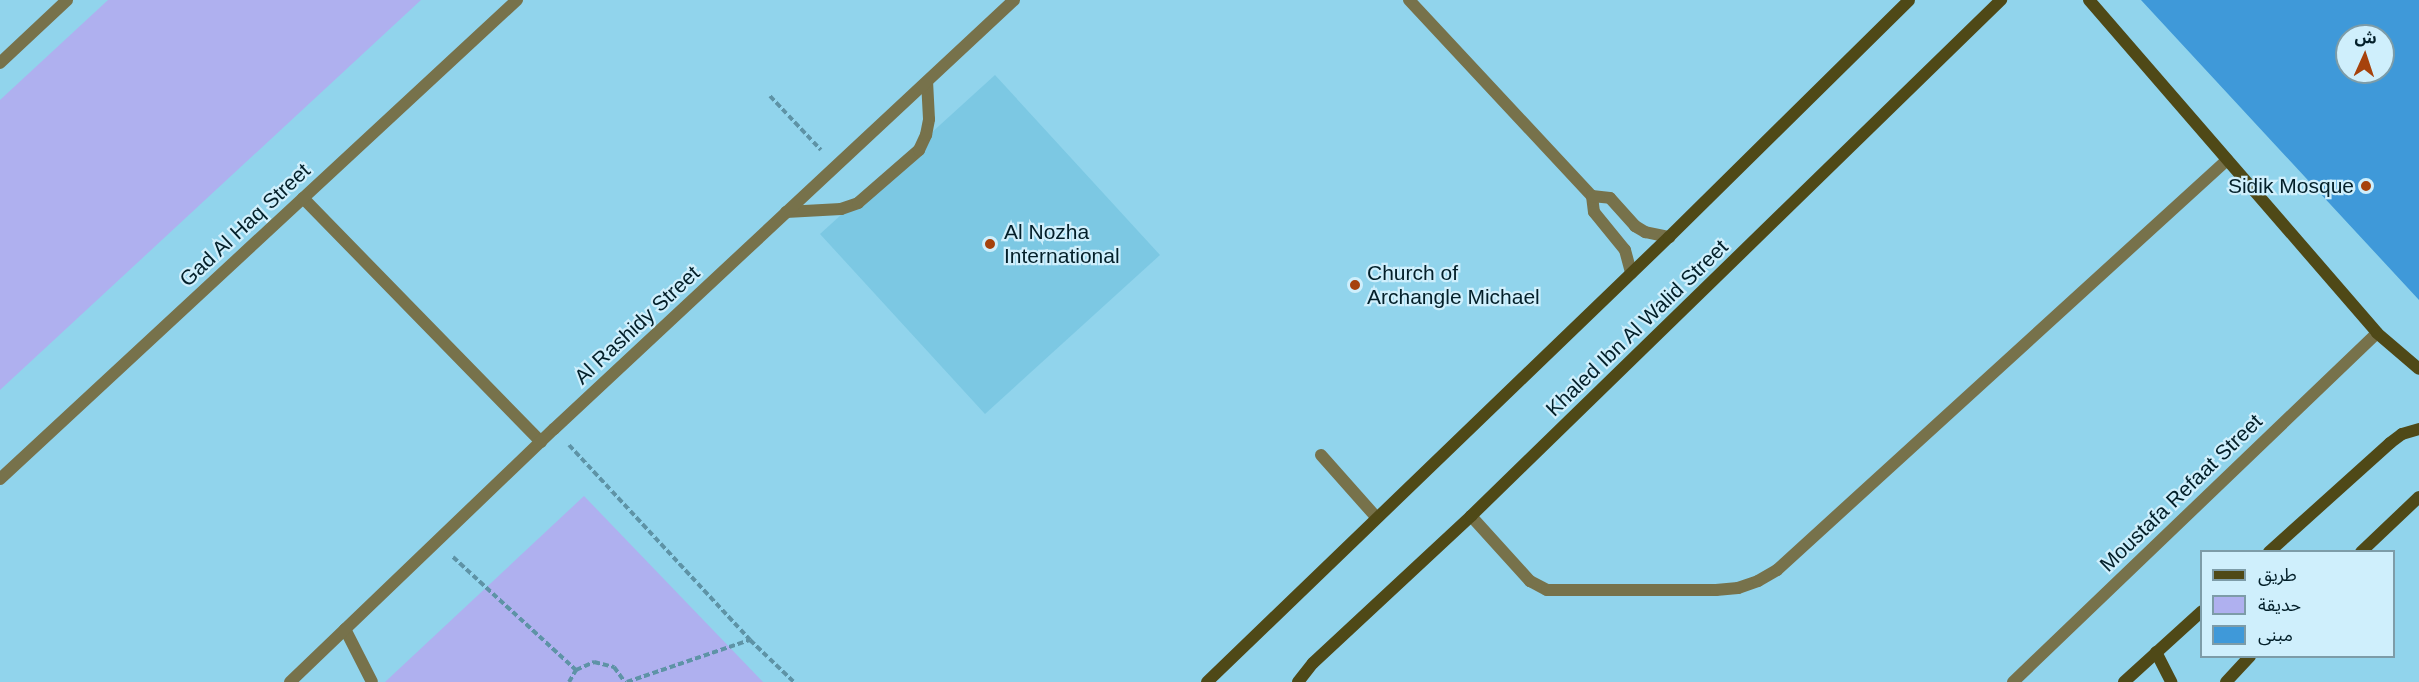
<!DOCTYPE html>
<meta charset="utf-8">
<style>
body{margin:0}
#map{position:relative;width:2419px;height:682px;overflow:hidden;background:#91d4ec;font-family:Helvetica,"Noto Sans Arabic",sans-serif}
div>[style]{position:absolute}
.built>*{inset:0;background:#7cc8e3}
.green>*{inset:0;background:#afb0ef}
.building>*{inset:0;background:#3f99d9}
.path>*{height:4px;margin-top:-2px;transform-origin:0;background:repeating-linear-gradient(90deg,#5e93a6 0 6px,transparent 0 9px)}
.lane>*{height:12px;margin:-6px;padding:0 6px;transform-origin:6px;border-radius:6px;background:#77724b}
.street>*{height:12px;margin:-6px;padding:0 6px;transform-origin:6px;border-radius:6px;background:#77724b}
.secondary>*{height:12px;margin:-6px;padding:0 6px;transform-origin:6px;border-radius:6px;background:#4f4917}
.dots>*{width:16px;height:16px;translate:-50% -50%;box-sizing:border-box;border:3px solid #cfeffc;border-radius:50%}
span{translate:-50% -50%;white-space:nowrap;text-align:center;line-height:1.15;-webkit-text-stroke:4.5px #cfeffc;paint-order:stroke}
.poi-label{font-size:21px;color:#031f29}
.right{translate:-100% -50%;text-align:right}
.left{translate:0 -50%;text-align:left}
.street-label{font-size:21px;color:#031f29}
.legend{position:absolute;left:2200px;top:550px;width:195px;height:108px;box-sizing:border-box;background:#cfeffc;border:2px solid #7d9ca8;margin:0;padding:8px 10px;list-style:none;font-size:18px;color:#031f29}
.legend li{display:flex;align-items:center;gap:12px;height:30px}
.legend b{width:30px;border:2px solid #7d9ca8}
.north{position:absolute;left:2335px;top:24px;width:60px;height:60px;box-sizing:border-box;background:#cfeffc;border:2px solid #7d9ca8;border-radius:50%;rotate:3deg;font-size:16px;font-weight:700;line-height:24px;text-align:center;color:#031f29}
.north::after{content:'';display:block;margin:auto;width:21px;height:27px;background:#a6420c;clip-path:polygon(50% 0,100% 100%,50% 72%,0 100%)}
</style>
<div id="map">
<div class="built">
<div style="clip-path:polygon(995px 75px,1160px 255px,985px 414px,820px 234px)"></div>
</div>
<div class="green">
<div style="clip-path:polygon(108px 0,421px 0,0 390px,0 100px)"></div>
<div style="clip-path:polygon(584px 496px,763px 682px,385px 682px)"></div>
</div>
<div class="building">
<div style="clip-path:polygon(evenodd,2141px 0,2419px 0,2419px 300px,2141px 0,2347px 36px,2383px 36px,2383px 72px,2347px 72px,2347px 36px)"></div>
</div>
<div class="path">
<div style="left:770px;top:96px;width:74px;rotate:46.6deg"></div>
<div style="left:569px;top:445px;width:266px;rotate:47.1deg"></div>
<div style="left:750px;top:640px;width:61px;rotate:43.7deg"></div>
<div style="left:453px;top:557px;width:167px;rotate:42.6deg"></div>
<div style="left:569px;top:682px;width:14px;rotate:-60deg"></div>
<div style="left:576px;top:670px;width:20px;rotate:-24deg"></div>
<div style="left:594px;top:662px;width:21px;rotate:14deg"></div>
<div style="left:614px;top:667px;width:19px;rotate:54deg"></div>
<div style="left:627px;top:682px;width:130px;rotate:-18.9deg"></div>
</div>
<div class="lane">
<div style="left:1409px;top:0;width:268px;rotate:47deg"></div>
<div style="left:1592px;top:196px;width:16px;rotate:83deg"></div>
<div style="left:1594px;top:212px;width:49px;rotate:50.8deg"></div>
<div style="left:1625px;top:250px;width:24px;rotate:75deg"></div>
<div style="left:1592px;top:196px;width:18px;rotate:6deg"></div>
<div style="left:1610px;top:198px;width:38px;rotate:48deg"></div>
<div style="left:1635px;top:226px;width:12px;rotate:31deg"></div>
<div style="left:1645px;top:232px;width:25px;rotate:12deg"></div>
<div style="left:786px;top:212px;width:55px;rotate:-3.1deg"></div>
<div style="left:841px;top:209px;width:18px;rotate:-19deg"></div>
<div style="left:858px;top:203px;width:81px;rotate:-41deg"></div>
<div style="left:919px;top:150px;width:17px;rotate:-65deg"></div>
<div style="left:926px;top:135px;width:16px;rotate:-79deg"></div>
<div style="left:929px;top:119px;width:37px;rotate:-93deg"></div>
<div style="left:1321px;top:455px;width:84px;rotate:48.4deg"></div>
</div>
<div class="street">
<div style="left:0;top:63px;width:92px;rotate:-43.2deg"></div>
<div style="left:303px;top:198px;width:341px;rotate:45.7deg"></div>
<div style="left:0;top:479px;width:705px;rotate:-42.82deg"></div>
<div style="left:1471px;top:516px;width:88px;rotate:47.8deg"></div>
<div style="left:1530px;top:581px;width:19px;rotate:28deg"></div>
<div style="left:1547px;top:590px;width:169px"></div>
<div style="left:1716px;top:590px;width:22px;rotate:-5deg"></div>
<div style="left:1738px;top:588px;width:21px;rotate:-19deg"></div>
<div style="left:1758px;top:581px;width:22px;rotate:-30deg"></div>
<div style="left:1777px;top:570px;width:609px;rotate:-42.34deg"></div>
<div style="left:345px;top:629px;width:59px;rotate:63deg"></div>
<div style="left:290px;top:682px;width:366px;rotate:-43.8deg"></div>
<div style="left:554px;top:429px;width:629px;rotate:-43deg"></div>
<div style="left:2013px;top:682px;width:504px;rotate:-43.79deg"></div>
</div>
<div class="secondary">
<div style="left:2089px;top:0;width:440px;rotate:49.1deg"></div>
<div style="left:2377px;top:333px;width:55px;rotate:40.6deg"></div>
<div style="left:2269px;top:552px;width:163px;rotate:-42deg"></div>
<div style="left:2390px;top:443px;width:15px;rotate:-37deg"></div>
<div style="left:2402px;top:434px;width:18px;rotate:-16deg"></div>
<div style="left:2361px;top:552px;width:80px;rotate:-43.5deg"></div>
<div style="left:2156px;top:652px;width:34px;rotate:63deg"></div>
<div style="left:1207px;top:682px;width:641px;rotate:-43.93deg"></div>
<div style="left:1669px;top:237px;width:337px;rotate:-44.6deg"></div>
<div style="left:1298px;top:682px;width:24px;rotate:-52deg"></div>
<div style="left:1313px;top:663px;width:216px;rotate:-42.9deg"></div>
<div style="left:1471px;top:516px;width:740px;rotate:-44.23deg"></div>
<div style="left:2124px;top:682px;width:105px;rotate:-42.3deg"></div>
<div style="left:2226px;top:682px;width:35px;rotate:-47deg"></div>
</div>
<div class="dots">
<div style="left:2366px;top:186px;background:#a6420c"></div>
<div style="left:990px;top:244px;background:#a6420c"></div>
<div style="left:1355px;top:285px;background:#a6420c"></div>
</div>
<div class="poi-label">
<span class="right" style="left:2354px;top:186px">Sidik Mosque</span>
<span class="left" style="left:1004px;top:244px">Al Nozha<br>International</span>
<span class="left" style="left:1367px;top:285px">Church of<br>Archangle Michael</span>
</div>
<div class="street-label">
<span style="left:245px;top:225px;rotate:-43deg">Gad Al Haq Street</span>
<span style="left:637px;top:325px;rotate:-43deg">Al Rashidy Street</span>
<span style="left:1637px;top:328px;rotate:-44deg">Khaled Ibn Al Walid Street</span>
<span style="left:2181px;top:493px;rotate:-44deg">Moustafa Refaat Street</span>
</div>
<ul class="legend">
<li><b style="height:8px;background:#4f4917"></b>طريق</li>
<li><b style="height:16px;background:#afb0ef"></b>حديقة</li>
<li><b style="height:16px;background:#3f99d9"></b>مبنى</li>
</ul>
<div class="north">ش</div>
</div>
